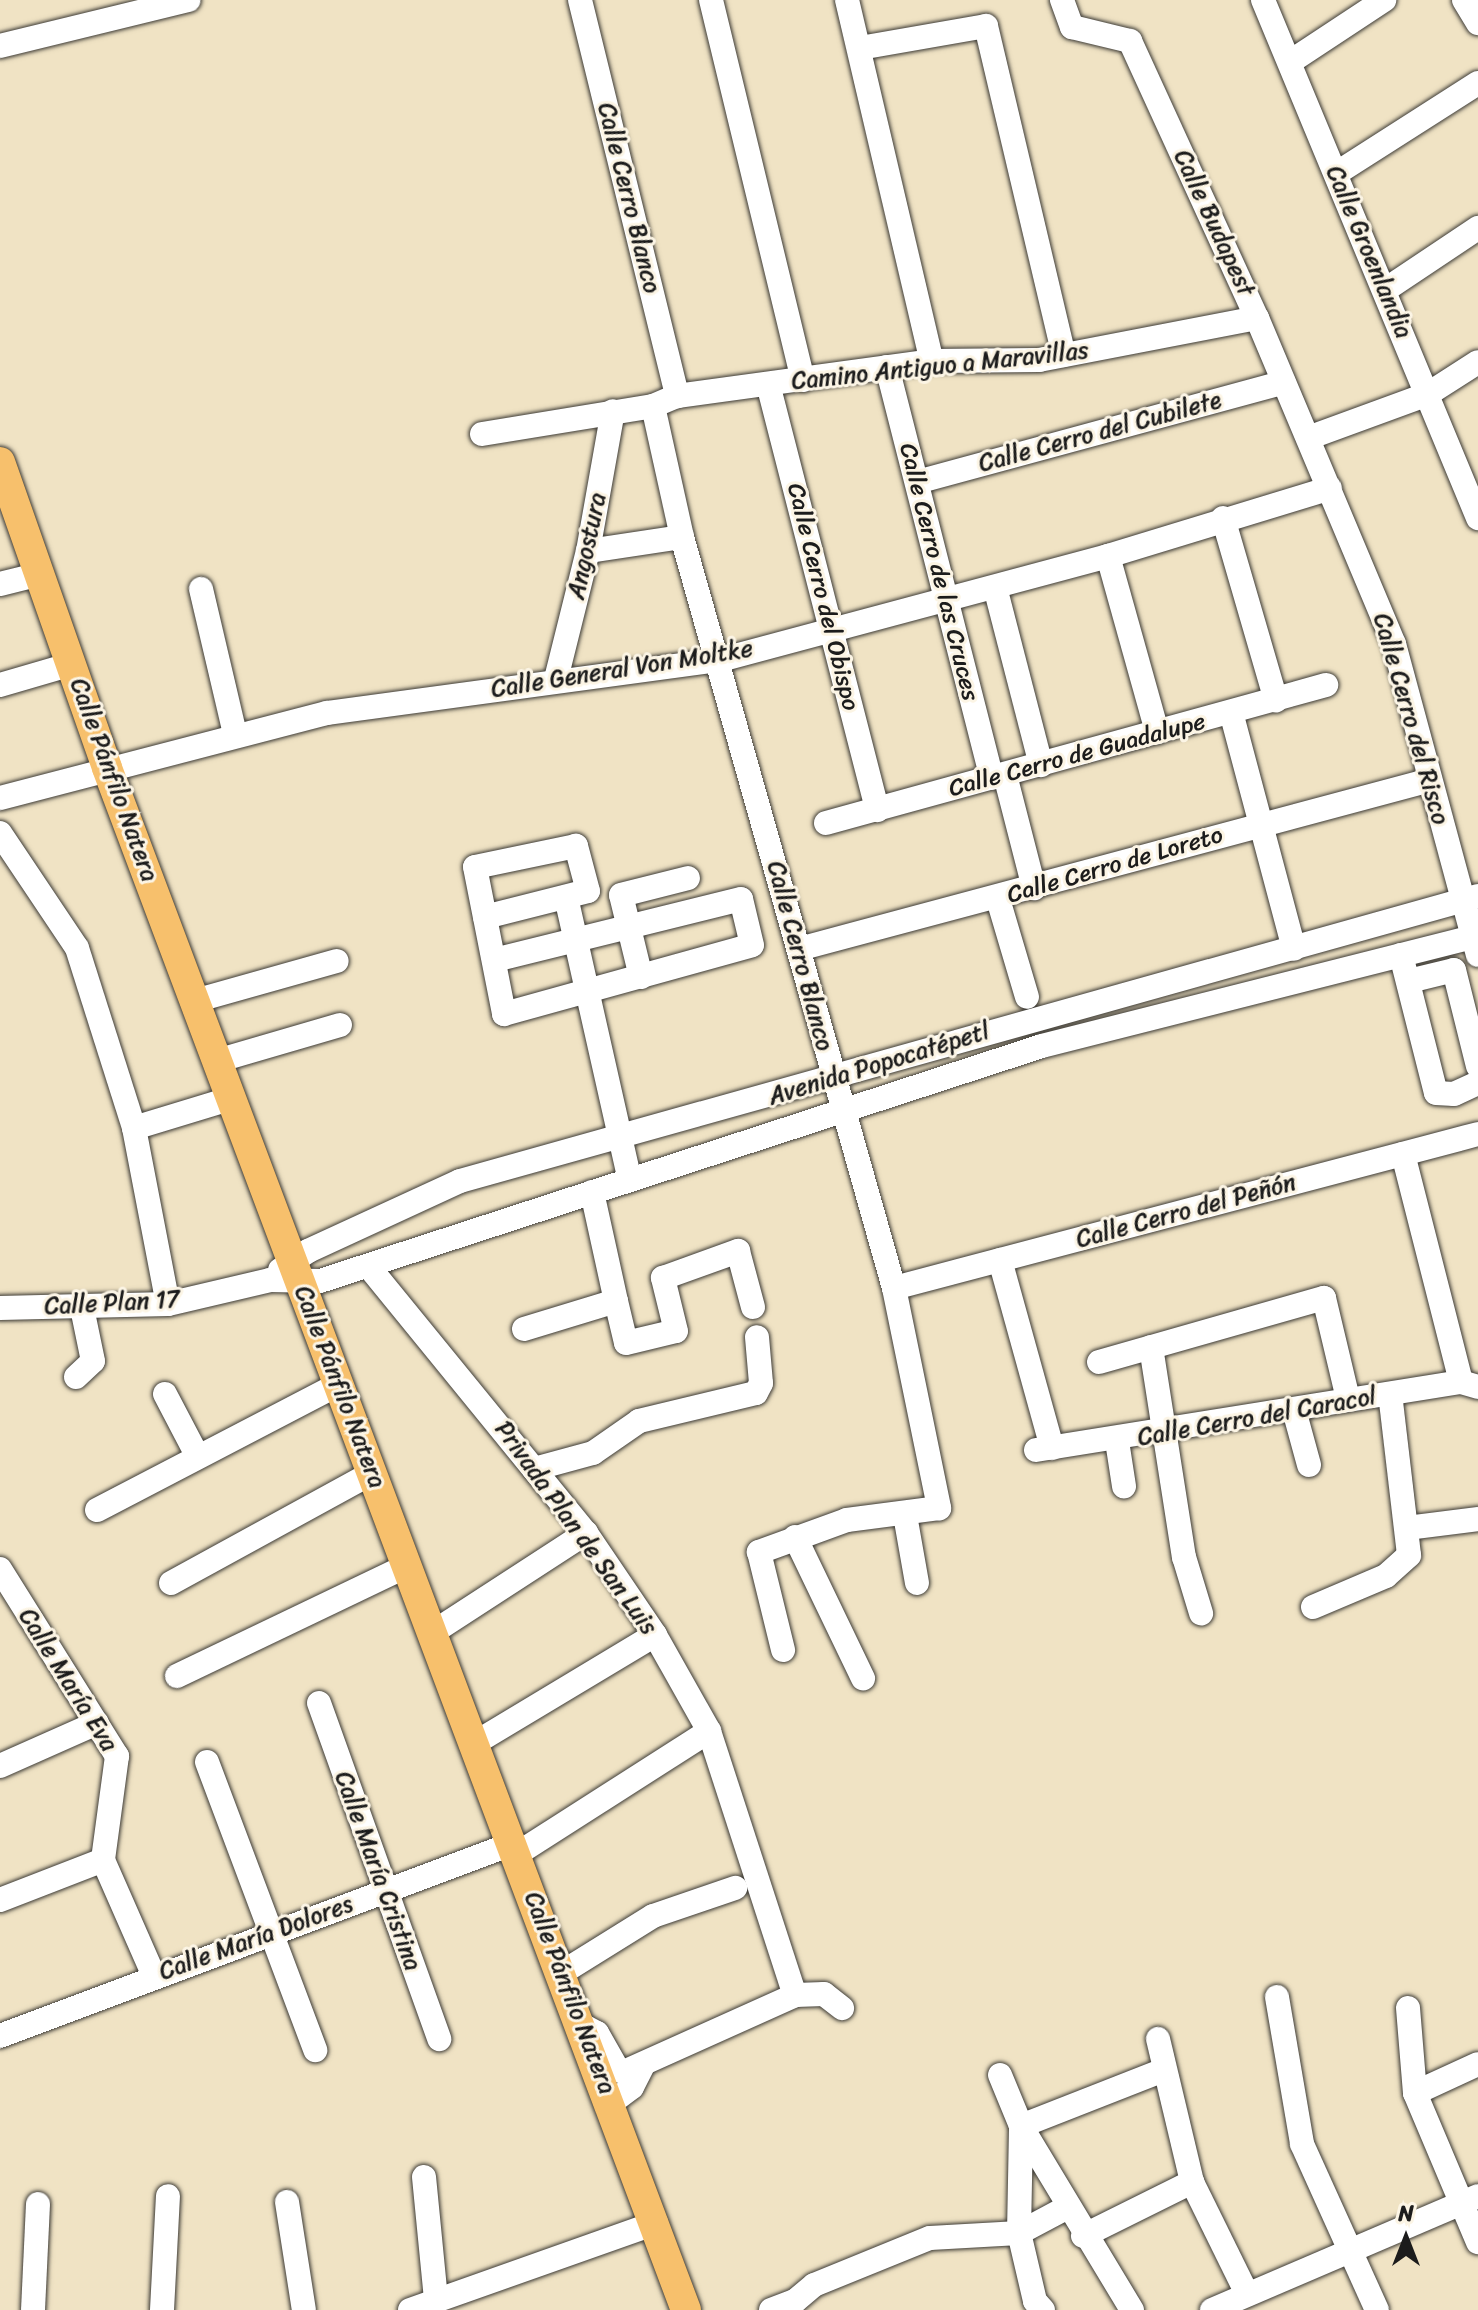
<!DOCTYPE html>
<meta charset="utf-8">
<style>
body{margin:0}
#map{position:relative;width:1478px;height:2310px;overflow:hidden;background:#f0e3c4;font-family:Sriracha,sans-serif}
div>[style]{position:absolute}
.roads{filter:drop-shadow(0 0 2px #3c3a35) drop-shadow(0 0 2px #3c3a35)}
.minor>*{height:24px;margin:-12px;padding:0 12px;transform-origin:12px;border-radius:12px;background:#fff}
.major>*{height:30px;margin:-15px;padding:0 15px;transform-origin:15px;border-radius:15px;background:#f7c06c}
span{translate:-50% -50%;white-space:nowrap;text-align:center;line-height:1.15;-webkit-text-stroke:6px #fcf5e5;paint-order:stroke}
.street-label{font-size:24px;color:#1c1c1c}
.north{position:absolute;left:1366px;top:2198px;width:80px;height:80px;-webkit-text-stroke:6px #fcf5e5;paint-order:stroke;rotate:0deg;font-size:22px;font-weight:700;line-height:32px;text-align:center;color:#1c1c1c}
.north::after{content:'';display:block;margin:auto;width:28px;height:36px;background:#1c1c1c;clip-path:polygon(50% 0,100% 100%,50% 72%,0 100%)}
</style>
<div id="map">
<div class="roads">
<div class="minor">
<div style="left:580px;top:0;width:408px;rotate:76.2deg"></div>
<div style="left:711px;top:0;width:391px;rotate:76.4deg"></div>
<div style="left:847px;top:0;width:371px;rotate:76.8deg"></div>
<div style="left:1062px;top:0;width:29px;rotate:70deg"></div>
<div style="left:1072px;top:27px;width:60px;rotate:13.6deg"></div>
<div style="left:1130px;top:41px;width:305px;rotate:65.4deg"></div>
<div style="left:1257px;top:318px;width:354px;rotate:67.2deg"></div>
<div style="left:1394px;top:644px;width:322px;rotate:74.9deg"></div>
<div style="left:1263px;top:0;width:561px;rotate:67.46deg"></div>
<div style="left:1464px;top:0;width:27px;rotate:59deg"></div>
<div style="left:0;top:46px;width:194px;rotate:-13.7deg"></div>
<div style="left:860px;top:48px;width:128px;rotate:-9.9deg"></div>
<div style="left:986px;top:26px;width:338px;rotate:76.7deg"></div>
<div style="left:1290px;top:62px;width:113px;rotate:-33.4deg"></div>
<div style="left:1337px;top:173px;width:167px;rotate:-32.6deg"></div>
<div style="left:1385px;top:290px;width:112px;rotate:-33.7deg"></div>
<div style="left:887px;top:367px;width:424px;rotate:75.7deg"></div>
<div style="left:768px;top:384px;width:440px;rotate:75.6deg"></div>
<div style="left:653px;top:406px;width:134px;rotate:77.5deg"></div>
<div style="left:682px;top:537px;width:780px;rotate:74.24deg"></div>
<div style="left:894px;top:1288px;width:225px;rotate:78.4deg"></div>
<div style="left:939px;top:1508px;width:93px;rotate:172.6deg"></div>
<div style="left:847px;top:1520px;width:94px;rotate:160deg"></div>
<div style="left:759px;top:1552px;width:101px;rotate:76.2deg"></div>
<div style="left:482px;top:434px;width:173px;rotate:-9.3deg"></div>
<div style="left:653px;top:406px;width:26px;rotate:-23deg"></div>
<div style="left:677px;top:396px;width:257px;rotate:-7.8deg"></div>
<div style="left:932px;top:361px;width:107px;rotate:-0.5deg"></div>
<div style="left:1039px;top:360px;width:222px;rotate:-10.9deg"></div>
<div style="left:1308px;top:438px;width:128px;rotate:-20.1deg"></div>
<div style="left:1428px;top:394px;width:59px;rotate:-32.6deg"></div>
<div style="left:917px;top:482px;width:380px;rotate:-15.2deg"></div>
<div style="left:1223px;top:518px;width:190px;rotate:73.8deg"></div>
<div style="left:588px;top:551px;width:95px;rotate:-8.5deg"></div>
<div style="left:1108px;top:556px;width:183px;rotate:74.4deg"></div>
<div style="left:0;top:584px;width:41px;rotate:-14deg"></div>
<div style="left:995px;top:587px;width:184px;rotate:75.5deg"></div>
<div style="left:201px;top:589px;width:149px;rotate:76.8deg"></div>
<div style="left:556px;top:679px;width:132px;rotate:-76deg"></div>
<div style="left:588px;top:551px;width:142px;rotate:-79.9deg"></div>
<div style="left:0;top:685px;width:75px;rotate:-16.3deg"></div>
<div style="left:1231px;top:712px;width:245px;rotate:75.1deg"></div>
<div style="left:1005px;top:775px;width:117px;rotate:75.6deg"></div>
<div style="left:0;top:798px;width:338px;rotate:-14.6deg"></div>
<div style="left:327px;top:713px;width:397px;rotate:-7.7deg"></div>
<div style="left:720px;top:660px;width:402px;rotate:-15deg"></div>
<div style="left:1108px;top:556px;width:232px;rotate:-17deg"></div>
<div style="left:826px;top:823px;width:519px;rotate:-15.43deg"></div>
<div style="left:0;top:833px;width:138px;rotate:56.2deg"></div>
<div style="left:77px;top:948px;width:189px;rotate:72.4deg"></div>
<div style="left:134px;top:1128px;width:179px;rotate:79.1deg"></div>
<div style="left:566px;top:897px;width:290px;rotate:77.3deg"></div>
<div style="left:998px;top:899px;width:102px;rotate:73.5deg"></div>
<div style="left:485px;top:917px;width:106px;rotate:-14.2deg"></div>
<div style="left:588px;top:891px;width:47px;rotate:-104.9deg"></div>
<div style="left:576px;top:846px;width:103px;rotate:168.3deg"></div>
<div style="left:475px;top:867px;width:150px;rotate:78.8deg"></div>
<div style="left:504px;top:1014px;width:257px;rotate:-15.5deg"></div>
<div style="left:752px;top:945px;width:47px;rotate:-103.4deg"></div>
<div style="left:741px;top:899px;width:254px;rotate:166.1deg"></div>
<div style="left:799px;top:949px;width:653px;rotate:-14.99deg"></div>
<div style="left:1401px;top:955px;width:142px;rotate:75.8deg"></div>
<div style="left:1436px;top:1093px;width:18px;rotate:3deg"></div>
<div style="left:1454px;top:1094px;width:26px;rotate:-25deg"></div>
<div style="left:641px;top:977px;width:84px;rotate:-103.7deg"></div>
<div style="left:621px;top:895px;width:69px;rotate:-14.2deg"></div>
<div style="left:1409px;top:981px;width:46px;rotate:-13.7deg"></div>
<div style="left:1454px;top:970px;width:99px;rotate:76deg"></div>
<div style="left:198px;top:1000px;width:144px;rotate:-15.7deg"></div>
<div style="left:220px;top:1060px;width:125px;rotate:-16.3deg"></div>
<div style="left:134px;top:1128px;width:103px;rotate:-16.9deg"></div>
<div style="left:1403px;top:1154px;width:235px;rotate:75.7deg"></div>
<div style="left:592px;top:1192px;width:112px;rotate:77.6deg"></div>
<div style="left:1000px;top:1260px;width:195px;rotate:74.5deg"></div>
<div style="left:369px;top:1267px;width:343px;rotate:50.8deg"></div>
<div style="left:586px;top:1533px;width:123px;rotate:55.9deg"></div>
<div style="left:655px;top:1635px;width:110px;rotate:60.6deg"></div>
<div style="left:709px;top:1731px;width:278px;rotate:72deg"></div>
<div style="left:280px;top:1270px;width:34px;rotate:-34deg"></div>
<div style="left:308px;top:1251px;width:167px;rotate:-24.7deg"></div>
<div style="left:460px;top:1181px;width:1057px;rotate:-15.64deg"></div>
<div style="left:894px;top:1288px;width:604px;rotate:-14.77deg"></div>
<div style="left:0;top:1308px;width:168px;rotate:-1.4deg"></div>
<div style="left:168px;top:1304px;width:105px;rotate:-13.2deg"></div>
<div style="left:270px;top:1280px;width:50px;rotate:1.1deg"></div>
<div style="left:320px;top:1281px;width:759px;rotate:-18.03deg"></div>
<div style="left:1042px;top:1046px;width:450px;rotate:-14.2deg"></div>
<div style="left:524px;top:1329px;width:96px;rotate:-16.9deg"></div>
<div style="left:616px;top:1301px;width:43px;rotate:76.6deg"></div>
<div style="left:626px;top:1343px;width:51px;rotate:-13.5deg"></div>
<div style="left:676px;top:1331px;width:55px;rotate:-103.8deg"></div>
<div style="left:663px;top:1278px;width:80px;rotate:-19.8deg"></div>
<div style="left:738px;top:1251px;width:58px;rotate:75deg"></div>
<div style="left:1151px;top:1347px;width:213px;rotate:81.1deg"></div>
<div style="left:1184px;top:1557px;width:59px;rotate:73.1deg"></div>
<div style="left:1099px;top:1362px;width:234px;rotate:-15.9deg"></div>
<div style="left:1324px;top:1298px;width:104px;rotate:76.6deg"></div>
<div style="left:76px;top:1377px;width:23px;rotate:-43deg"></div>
<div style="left:93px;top:1361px;width:54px;rotate:-101.7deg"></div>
<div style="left:165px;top:1394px;width:71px;rotate:62.4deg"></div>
<div style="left:1294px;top:1410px;width:57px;rotate:74.7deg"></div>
<div style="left:1117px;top:1441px;width:46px;rotate:81.2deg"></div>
<div style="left:1036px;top:1450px;width:430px;rotate:-9.1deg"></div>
<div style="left:1461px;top:1382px;width:18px;rotate:16deg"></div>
<div style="left:534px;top:1469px;width:61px;rotate:-15.2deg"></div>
<div style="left:593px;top:1453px;width:56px;rotate:-34.8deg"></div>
<div style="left:639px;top:1421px;width:120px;rotate:-13.5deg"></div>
<div style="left:756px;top:1393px;width:11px;rotate:-63deg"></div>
<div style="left:761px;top:1383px;width:46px;rotate:-95deg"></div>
<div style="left:97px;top:1510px;width:273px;rotate:-27.5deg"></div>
<div style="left:905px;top:1515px;width:69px;rotate:80deg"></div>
<div style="left:1407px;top:1528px;width:72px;rotate:-7.2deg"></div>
<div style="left:795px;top:1537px;width:157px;rotate:64.3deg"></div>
<div style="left:0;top:1569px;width:221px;rotate:58deg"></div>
<div style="left:117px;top:1756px;width:105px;rotate:97.7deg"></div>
<div style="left:103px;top:1860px;width:127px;rotate:66.3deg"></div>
<div style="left:171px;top:1583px;width:229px;rotate:-28.7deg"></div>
<div style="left:1313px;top:1607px;width:79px;rotate:-23deg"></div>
<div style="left:1386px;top:1576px;width:31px;rotate:-42deg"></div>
<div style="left:1409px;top:1555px;width:162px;rotate:-96.7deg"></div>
<div style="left:432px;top:1633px;width:184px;rotate:-33deg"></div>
<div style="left:177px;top:1676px;width:255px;rotate:-25.6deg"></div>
<div style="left:319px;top:1703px;width:357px;rotate:70.3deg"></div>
<div style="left:475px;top:1743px;width:210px;rotate:-31deg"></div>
<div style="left:207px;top:1762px;width:308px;rotate:69.4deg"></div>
<div style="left:0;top:1766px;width:106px;rotate:-23.9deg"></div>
<div style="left:517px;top:1854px;width:228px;rotate:-32.6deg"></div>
<div style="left:0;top:1900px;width:110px;rotate:-21.2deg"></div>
<div style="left:563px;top:1972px;width:106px;rotate:-31.9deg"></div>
<div style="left:653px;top:1916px;width:87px;rotate:-18.9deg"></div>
<div style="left:1277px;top:1997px;width:149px;rotate:80.3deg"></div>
<div style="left:1302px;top:2144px;width:182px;rotate:65.7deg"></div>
<div style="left:1408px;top:2008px;width:85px;rotate:85.3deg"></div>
<div style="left:1415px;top:2093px;width:162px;rotate:67.1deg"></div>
<div style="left:582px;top:2025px;width:17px;rotate:28deg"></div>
<div style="left:597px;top:2033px;width:43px;rotate:60.4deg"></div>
<div style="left:618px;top:2070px;width:6px;rotate:18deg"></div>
<div style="left:624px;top:2072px;width:188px;rotate:-24.2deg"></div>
<div style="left:795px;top:1995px;width:29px;rotate:-2deg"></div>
<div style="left:824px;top:1994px;width:23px;rotate:38deg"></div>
<div style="left:0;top:2036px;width:549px;rotate:-20.58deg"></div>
<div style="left:1158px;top:2039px;width:147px;rotate:76.6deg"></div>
<div style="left:1192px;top:2182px;width:125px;rotate:63.8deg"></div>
<div style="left:1000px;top:2075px;width:55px;rotate:67.6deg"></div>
<div style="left:1021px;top:2126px;width:215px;rotate:58.9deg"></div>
<div style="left:1415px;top:2093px;width:69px;rotate:-24.7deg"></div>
<div style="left:611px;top:2103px;width:26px;rotate:-37deg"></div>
<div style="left:632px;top:2087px;width:22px;rotate:-63deg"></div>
<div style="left:424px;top:2177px;width:124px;rotate:84.4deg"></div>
<div style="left:287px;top:2202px;width:109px;rotate:81.1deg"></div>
<div style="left:1083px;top:2236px;width:122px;rotate:-26.4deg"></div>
<div style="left:33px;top:2310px;width:106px;rotate:-87.3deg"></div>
<div style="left:162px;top:2310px;width:114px;rotate:-87deg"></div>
<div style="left:410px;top:2310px;width:261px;rotate:-19.5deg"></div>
<div style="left:771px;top:2310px;width:26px;rotate:-21deg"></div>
<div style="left:795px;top:2301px;width:25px;rotate:-40deg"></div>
<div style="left:814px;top:2285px;width:125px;rotate:-22.1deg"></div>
<div style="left:930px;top:2238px;width:89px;rotate:-3.2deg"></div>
<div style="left:1019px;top:2233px;width:55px;rotate:-28deg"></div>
<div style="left:1043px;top:2310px;width:12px;rotate:-132deg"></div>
<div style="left:1035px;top:2301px;width:70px;rotate:-103.2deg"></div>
<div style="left:1019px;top:2233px;width:107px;rotate:-88.9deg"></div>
<div style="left:1021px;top:2126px;width:154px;rotate:-21.4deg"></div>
<div style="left:1212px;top:2310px;width:289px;rotate:-23.2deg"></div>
</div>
<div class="major">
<div style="left:0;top:462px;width:324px;rotate:70.7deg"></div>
<div style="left:107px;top:768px;width:1647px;rotate:69.42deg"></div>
</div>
</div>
<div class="street-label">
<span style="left:629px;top:198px;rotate:76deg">Calle Cerro Blanco</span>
<span style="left:1214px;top:223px;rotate:65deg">Calle Budapest</span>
<span style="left:1369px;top:252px;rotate:67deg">Calle Groenlandia</span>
<span style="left:940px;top:366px;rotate:-6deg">Camino Antiguo a Maravillas</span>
<span style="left:1100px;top:432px;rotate:-15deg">Calle Cerro del Cubilete</span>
<span style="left:587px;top:546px;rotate:-78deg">Angostura</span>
<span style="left:939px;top:572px;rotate:76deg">Calle Cerro de las Cruces</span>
<span style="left:823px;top:597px;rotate:76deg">Calle Cerro del Obispo</span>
<span style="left:622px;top:669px;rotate:-9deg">Calle General Von Moltke</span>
<span style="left:1411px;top:719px;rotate:74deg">Calle Cerro del Risco</span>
<span style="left:1077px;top:755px;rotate:-15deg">Calle Cerro de Guadalupe</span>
<span style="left:114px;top:780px;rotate:70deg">Calle Pánfilo Natera</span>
<span style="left:1115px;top:865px;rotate:-16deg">Calle Cerro de Loreto</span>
<span style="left:800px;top:956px;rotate:75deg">Calle Cerro Blanco</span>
<span style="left:879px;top:1064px;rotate:-17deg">Avenida Popocatépetl</span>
<span style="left:1186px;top:1211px;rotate:-15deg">Calle Cerro del Peñón</span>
<span style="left:112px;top:1303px;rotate:-3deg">Calle Plan 17</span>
<span style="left:340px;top:1387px;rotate:69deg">Calle Pánfilo Natera</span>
<span style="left:1257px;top:1417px;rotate:-10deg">Calle Cerro del Caracol</span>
<span style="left:576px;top:1528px;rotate:54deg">Privada Plan de San Luis</span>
<span style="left:68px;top:1680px;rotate:58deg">Calle María Eva</span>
<span style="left:378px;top:1871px;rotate:70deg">Calle María Cristina</span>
<span style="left:256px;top:1938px;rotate:-20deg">Calle María Dolores</span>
<span style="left:570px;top:1993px;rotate:69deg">Calle Pánfilo Natera</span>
</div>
<div class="north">N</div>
</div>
